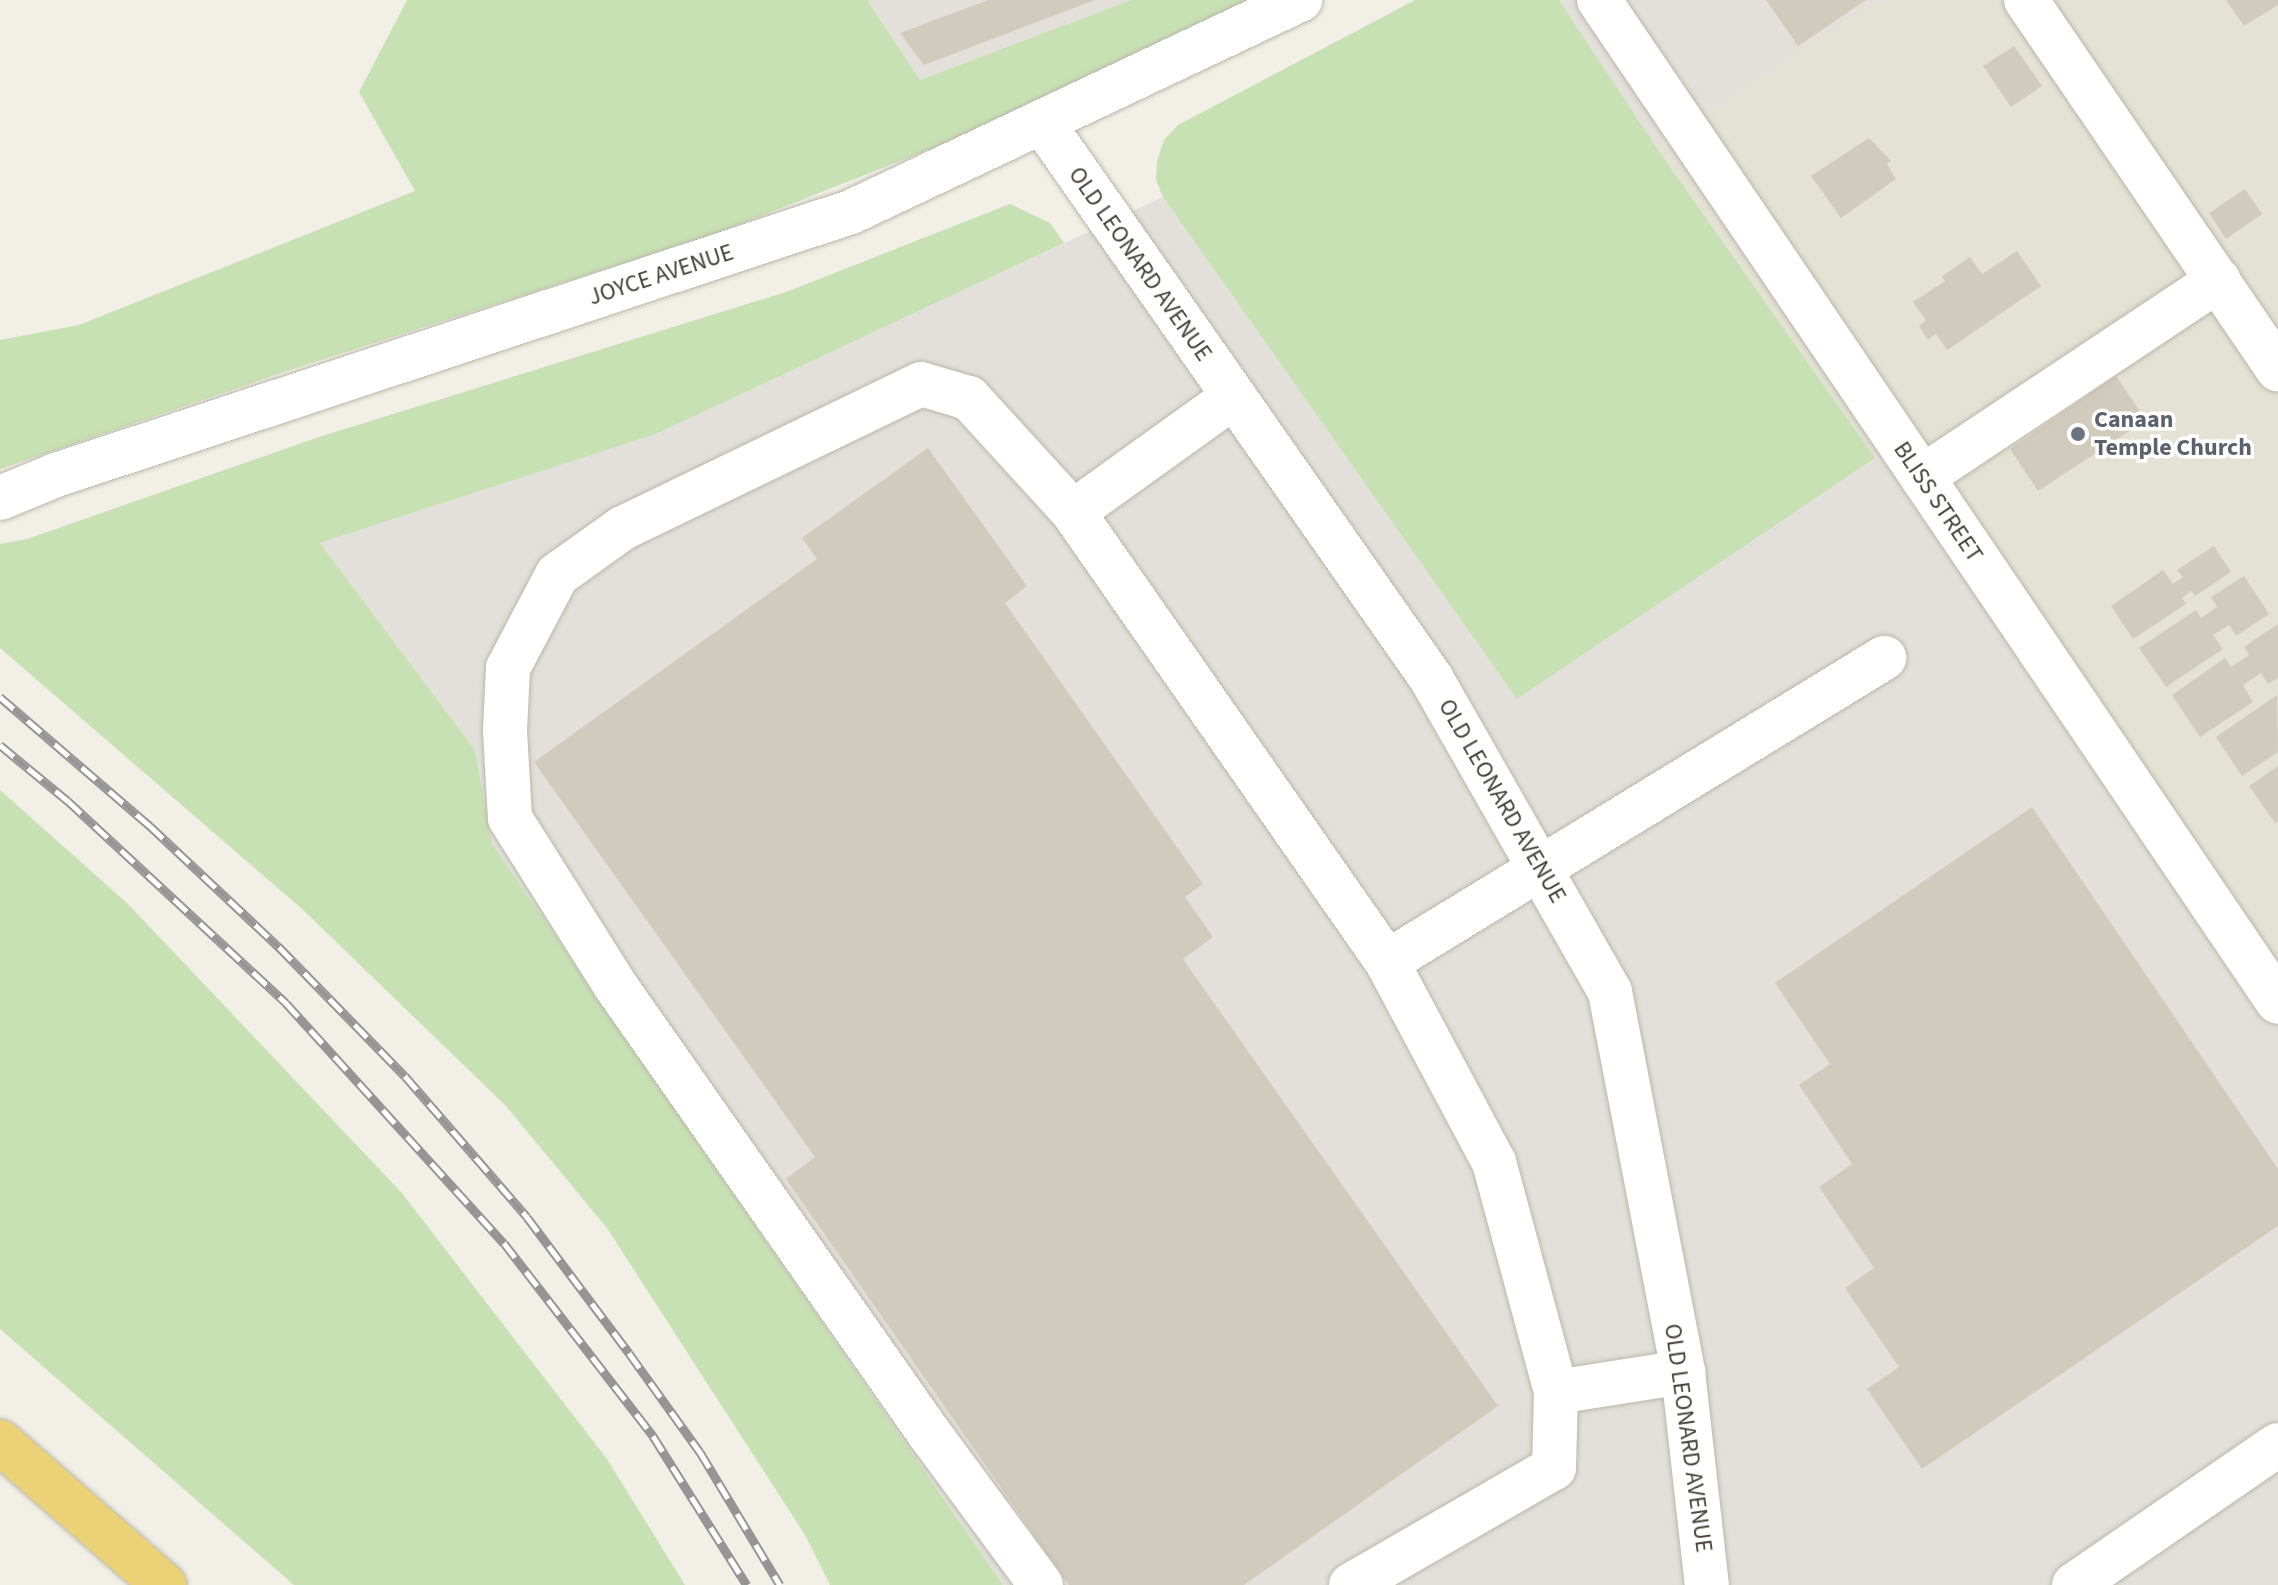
<!DOCTYPE html>
<style>
body{margin:0}
#map{position:relative;width:2278px;height:1585px;overflow:hidden;background:#f1efe6;font-family:"Source Sans 3",sans-serif}
div>[style]{position:absolute}
.residential>*{inset:0;background:#e4e1d5}
.industrial>*{inset:0;background:#e3e0db}
.green>*{inset:0;background:#c8e1b4}
.building>*{inset:0;background:#d1cbbd}
.roads{filter:drop-shadow(0 0 2px #bbb7aa) drop-shadow(0 0 2px #bbb7aa)}
.minor>*{height:44px;margin:-22px;padding:0 22px;transform-origin:22px;border-radius:22px;background:#fff}
.highway>*{height:44px;margin:-22px;padding:0 22px;transform-origin:22px;border-radius:22px;background:#ecd276}
.rail>*{height:9px;margin-top:-4.5px;transform-origin:0;background:repeating-linear-gradient(90deg,#fff 0 18px,#959595 0 36px);box-sizing:border-box;border-block:2px solid #959595}
.dots>*{width:22px;height:22px;translate:-50% -50%;box-sizing:border-box;border:4px solid #fff;border-radius:50%}
span{translate:-50% -50%;white-space:nowrap;text-align:center;line-height:1.15;-webkit-text-stroke:7px #fff;paint-order:stroke}
.street-label{font-size:24px;color:#433f36}
.worship-label{font-size:24px;color:#5b616d;font-weight:700}
.left{translate:0 -50%;text-align:left}
</style>
<div id="map">
<div class="residential">
<div style="clip-path:polygon(1879px 0,2278px 0,2278px 1009px,1900px 441px,1875px 458px,1656px 147px)"></div>
</div>
<div class="industrial">
<div style="clip-path:polygon(867px 0,1131px 0,920px 80px)"></div>
<div style="clip-path:polygon(1559px 0,1879px 0,1656px 147px)"></div>
<div style="clip-path:polygon(1163px 197px,1517px 698px,1900px 441px,2278px 1009px,2278px 1585px,1003px 1585px,492px 844px,475px 750px,320px 543px,656px 434px)"></div>
</div>
<div class="green">
<div style="clip-path:polygon(407px 0,867px 0,920px 80px,1131px 0,1255px 0,958px 138px,715px 234px,302px 366px,0 469px,0 340px,79px 325px,415px 191px,359px 92px)"></div>
<div style="clip-path:polygon(1415px 0,1559px 0,1656px 147px,1875px 458px,1517px 699px,1163px 197px,1156px 180px,1157px 161px,1164px 140px,1178px 125px)"></div>
<div style="clip-path:polygon(1010px 204px,1050px 223px,1064px 243px,656px 434px,320px 543px,475px 750px,492px 844px,1003px 1585px,830px 1585px,805px 1535px,607px 1228px,505px 1105px,301px 908px,0 648px,0 544px,27px 539px,319px 437px,786px 292px)"></div>
<div style="clip-path:polygon(0 790px,128px 904px,401px 1192px,607px 1459px,685px 1585px,294px 1585px,0 1329px)"></div>
</div>
<div class="building">
<div style="clip-path:polygon(988px 0,1095px 0,924px 65px,900px 33px)"></div>
<div style="clip-path:polygon(1766px 0,1866px 0,1798px 46px)"></div>
<div style="clip-path:polygon(2226px 0,2278px 0,2278px 5px,2244px 26px)"></div>
<div style="clip-path:polygon(2014px 46px,2042px 86px,2011px 107px,1983px 66px)"></div>
<div style="clip-path:polygon(1869px 138px,1891px 161px,1887px 164px,1896px 179px,1841px 218px,1811px 176px)"></div>
<div style="clip-path:polygon(2245px 189px,2262px 214px,2226px 239px,2209px 213px)"></div>
<div style="clip-path:polygon(2017px 251px,2041px 286px,1947px 350px,1936px 334px,1928px 340px,1919px 326px,1926px 320px,1913px 302px,1945px 281px,1942px 276px,1970px 257px,1982px 274px)"></div>
<div style="clip-path:polygon(2116px 376px,2146px 420px,2038px 491px,2010px 449px)"></div>
<div style="clip-path:polygon(928px 448px,1027px 586px,1005px 603px,1203px 884px,1185px 897px,1213px 937px,1183px 959px,1498px 1406px,1244px 1585px,1069px 1585px,786px 1179px,815px 1157px,534px 762px,817px 559px,802px 538px)"></div>
<div style="clip-path:polygon(2214px 546px,2231px 572px,2195px 596px,2191px 591px,2182px 598px,2186px 604px,2133px 639px,2111px 606px,2163px 570px,2173px 584px,2183px 577px,2177px 570px)"></div>
<div style="clip-path:polygon(2244px 576px,2269px 614px,2236px 636px,2229px 625px,2213px 635px,2223px 649px,2166px 687px,2139px 648px,2196px 610px,2201px 618px,2217px 607px,2211px 597px)"></div>
<div style="clip-path:polygon(2278px 624px,2278px 678px,2268px 684px,2261px 673px,2243px 685px,2253px 702px,2200px 737px,2172px 695px,2225px 658px,2231px 667px,2249px 655px,2244px 647px)"></div>
<div style="clip-path:polygon(2277px 695px,2278px 752px,2242px 776px,2216px 737px)"></div>
<div style="clip-path:polygon(2278px 766px,2278px 821px,2275px 823px,2249px 786px)"></div>
<div style="clip-path:polygon(2032px 807px,2278px 1169px,2278px 1226px,1922px 1469px,1867px 1389px,1899px 1367px,1845px 1288px,1874px 1268px,1819px 1187px,1852px 1164px,1799px 1085px,1830px 1064px,1775px 983px)"></div>
</div>
<div class="roads">
<div class="minor">
<div style="left:1599px;top:0;width:1210px;rotate:55.88deg"></div>
<div style="left:2026px;top:0;width:447px;rotate:55.7deg"></div>
<div style="left:1042px;top:122px;width:679px;rotate:55.02deg"></div>
<div style="left:1431px;top:678px;width:361px;rotate:60.3deg"></div>
<div style="left:1610px;top:992px;width:387px;rotate:79.1deg"></div>
<div style="left:1683px;top:1372px;width:214px;rotate:83.6deg"></div>
<div style="left:1922px;top:477px;width:356px;rotate:-33.6deg"></div>
<div style="left:0;top:498px;width:61px;rotate:-22.3deg"></div>
<div style="left:56px;top:475px;width:837px;rotate:-18.31deg"></div>
<div style="left:851px;top:212px;width:497px;rotate:-25.3deg"></div>
<div style="left:1073px;top:512px;width:549px;rotate:55.09deg"></div>
<div style="left:1387px;top:962px;width:583px;rotate:-31.45deg"></div>
<div style="left:1387px;top:962px;width:227px;rotate:61.9deg"></div>
<div style="left:1494px;top:1162px;width:238px;rotate:74.9deg"></div>
<div style="left:1041px;top:1585px;width:185px;rotate:-126.4deg"></div>
<div style="left:931px;top:1436px;width:551px;rotate:-125.02deg"></div>
<div style="left:615px;top:985px;width:197px;rotate:-122.2deg"></div>
<div style="left:510px;top:818px;width:88px;rotate:-93.3deg"></div>
<div style="left:505px;top:730px;width:62px;rotate:-87.2deg"></div>
<div style="left:508px;top:668px;width:105px;rotate:-62.2deg"></div>
<div style="left:557px;top:575px;width:81px;rotate:-35.5deg"></div>
<div style="left:623px;top:528px;width:331px;rotate:-25.8deg"></div>
<div style="left:921px;top:384px;width:50px;rotate:16.3deg"></div>
<div style="left:969px;top:398px;width:154px;rotate:47.6deg"></div>
<div style="left:1073px;top:512px;width:197px;rotate:-35.7deg"></div>
<div style="left:1351px;top:1585px;width:234px;rotate:-30deg"></div>
<div style="left:1554px;top:1468px;width:76px;rotate:-88.5deg"></div>
<div style="left:1556px;top:1392px;width:129px;rotate:-8.9deg"></div>
<div style="left:2074px;top:1585px;width:247px;rotate:-34.5deg"></div>
</div>
<div class="highway">
<div style="left:0;top:1442px;width:218px;rotate:41.1deg"></div>
</div>
</div>
<div class="rail">
<div style="left:0;top:697px;width:198px;rotate:40.7deg"></div>
<div style="left:150px;top:826px;width:177px;rotate:43.2deg"></div>
<div style="left:279px;top:947px;width:180px;rotate:45.7deg"></div>
<div style="left:405px;top:1076px;width:186px;rotate:49.1deg"></div>
<div style="left:527px;top:1217px;width:170px;rotate:53.1deg"></div>
<div style="left:629px;top:1353px;width:122px;rotate:54.4deg"></div>
<div style="left:700px;top:1452px;width:155px;rotate:59deg"></div>
<div style="left:0;top:745px;width:88px;rotate:39.5deg"></div>
<div style="left:68px;top:801px;width:297px;rotate:42.8deg"></div>
<div style="left:286px;top:1003px;width:324px;rotate:47.8deg"></div>
<div style="left:504px;top:1243px;width:244px;rotate:52.3deg"></div>
<div style="left:653px;top:1436px;width:176px;rotate:57.8deg"></div>
</div>
<div class="dots">
<div style="left:2078px;top:434px;background:#6b7280"></div>
</div>
<div class="street-label">
<span style="left:1140px;top:264px;rotate:55deg">OLD LEONARD AVENUE</span>
<span style="left:661px;top:275px;rotate:-18deg">JOYCE AVENUE</span>
<span style="left:1938px;top:502px;rotate:56deg">BLISS STREET</span>
<span style="left:1502px;top:801px;rotate:60deg">OLD LEONARD AVENUE</span>
<span style="left:1688px;top:1438px;rotate:82deg">OLD LEONARD AVENUE</span>
</div>
<div class="worship-label">
<span class="left" style="left:2094px;top:434px">Canaan<br>Temple Church</span>
</div>
</div>
